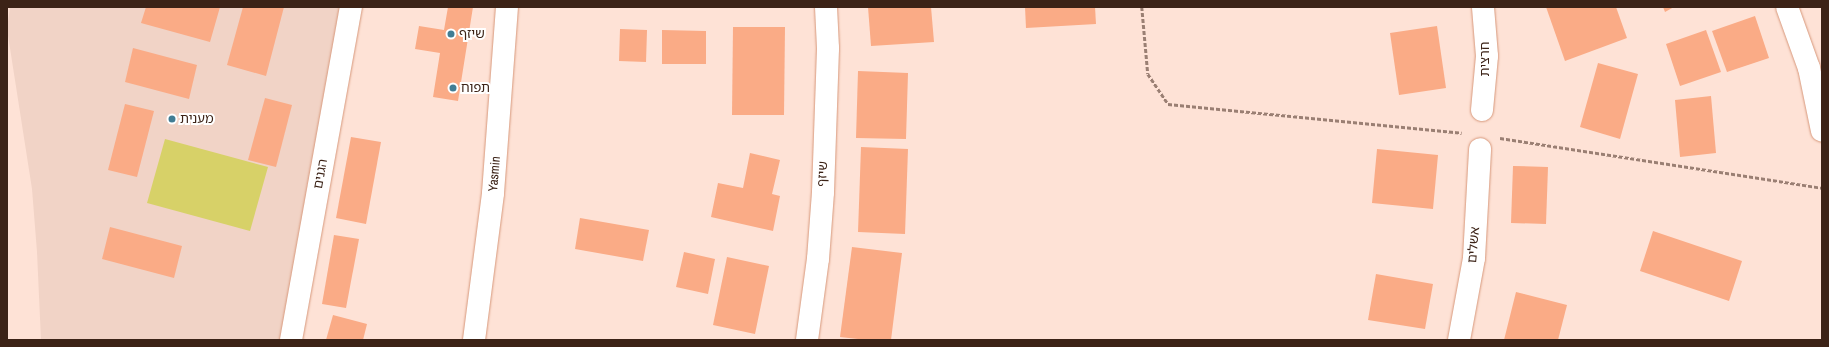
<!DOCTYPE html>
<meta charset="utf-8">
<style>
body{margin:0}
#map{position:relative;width:1829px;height:347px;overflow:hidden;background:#fee2d6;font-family:"Archivo Narrow","Noto Sans Hebrew",sans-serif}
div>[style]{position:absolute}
.built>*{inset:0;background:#f1d3c6}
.green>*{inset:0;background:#d7d168}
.building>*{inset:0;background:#faab86}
.path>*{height:2.5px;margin-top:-1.25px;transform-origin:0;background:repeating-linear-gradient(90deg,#9a7f73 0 4px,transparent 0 6px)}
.roads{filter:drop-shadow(0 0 1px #d7987b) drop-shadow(0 0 1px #d7987b)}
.minor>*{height:22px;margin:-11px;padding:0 11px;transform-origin:11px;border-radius:11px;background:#fff}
.tertiary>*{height:22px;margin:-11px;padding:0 11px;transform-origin:11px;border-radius:11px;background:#fff}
.dots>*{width:11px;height:11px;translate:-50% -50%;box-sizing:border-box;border:2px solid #fff;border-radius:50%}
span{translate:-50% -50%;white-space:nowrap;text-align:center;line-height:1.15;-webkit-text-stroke:4px #fff;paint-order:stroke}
.poi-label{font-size:13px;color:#3c2317}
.left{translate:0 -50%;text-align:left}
.street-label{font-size:13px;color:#3c2317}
.frame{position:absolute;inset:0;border:8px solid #3c2317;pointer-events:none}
</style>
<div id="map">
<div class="built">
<div style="clip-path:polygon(10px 7px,345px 7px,284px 340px,41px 340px,37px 252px,32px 189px,7px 29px)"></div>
</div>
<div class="green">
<div style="clip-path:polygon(165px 139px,268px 167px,250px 231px,147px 203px)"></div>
</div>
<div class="building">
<div style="clip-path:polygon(146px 7px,220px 7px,210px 42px,141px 23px)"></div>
<div style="clip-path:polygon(243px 7px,284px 7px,266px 76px,227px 65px)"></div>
<div style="clip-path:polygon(448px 7px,473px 7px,458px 101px,433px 97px,440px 53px,415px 49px,419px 26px,444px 30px)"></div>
<div style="clip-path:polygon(868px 7px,931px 7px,934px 42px,871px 46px)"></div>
<div style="clip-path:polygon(1025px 7px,1095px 7px,1096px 24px,1026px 28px)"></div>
<div style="clip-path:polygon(1546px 7px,1616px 7px,1627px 38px,1565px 61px)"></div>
<div style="clip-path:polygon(1663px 7px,1674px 7px,1665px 12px)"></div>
<div style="clip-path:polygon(1755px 16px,1769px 58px,1727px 72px,1712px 31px)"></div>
<div style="clip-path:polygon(1437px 26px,1446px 88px,1399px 95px,1390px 33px)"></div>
<div style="clip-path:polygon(733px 27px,785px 27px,784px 115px,732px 115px)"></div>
<div style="clip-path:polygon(620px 29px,647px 30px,646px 62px,619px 61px)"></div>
<div style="clip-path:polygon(662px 30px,706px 31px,706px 64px,662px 64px)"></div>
<div style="clip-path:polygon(1706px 30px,1721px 72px,1680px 86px,1666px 44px)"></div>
<div style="clip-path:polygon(133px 48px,197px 65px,189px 99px,125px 82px)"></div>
<div style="clip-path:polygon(1598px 63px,1638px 74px,1620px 139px,1580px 127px)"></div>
<div style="clip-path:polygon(858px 71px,908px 73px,906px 139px,856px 138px)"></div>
<div style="clip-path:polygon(1711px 96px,1716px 153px,1680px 157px,1675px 100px)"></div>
<div style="clip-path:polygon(265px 98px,292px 105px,276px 167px,248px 160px)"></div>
<div style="clip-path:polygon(125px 104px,154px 111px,137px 177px,108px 170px)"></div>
<div style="clip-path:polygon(351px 137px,381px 142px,366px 224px,336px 218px)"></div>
<div style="clip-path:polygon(861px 147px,908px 149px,905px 234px,858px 232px)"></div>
<div style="clip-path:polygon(1377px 149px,1438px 155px,1433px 209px,1372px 203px)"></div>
<div style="clip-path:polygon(750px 153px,780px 160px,772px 194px,780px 196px,773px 231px,711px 217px,718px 183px,743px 188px)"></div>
<div style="clip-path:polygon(1513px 166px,1548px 167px,1546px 224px,1511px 223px)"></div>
<div style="clip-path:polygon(580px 218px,649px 230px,643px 261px,575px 249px)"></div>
<div style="clip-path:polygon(110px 227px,182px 246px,174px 278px,102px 259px)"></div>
<div style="clip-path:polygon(1653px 231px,1742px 261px,1729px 301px,1640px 271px)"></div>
<div style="clip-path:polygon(334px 235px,359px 239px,346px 308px,322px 304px)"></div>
<div style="clip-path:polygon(852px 247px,902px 253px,891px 340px,867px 340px,840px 337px)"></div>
<div style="clip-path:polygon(684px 252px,715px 259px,708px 294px,676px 287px)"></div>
<div style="clip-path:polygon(727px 257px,769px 266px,755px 334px,713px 325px)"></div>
<div style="clip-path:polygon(1376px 274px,1433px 284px,1425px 329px,1368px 320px)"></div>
<div style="clip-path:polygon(1516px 292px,1567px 305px,1558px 340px,1504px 340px)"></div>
<div style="clip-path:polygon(333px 315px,367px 324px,363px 340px,326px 340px)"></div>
</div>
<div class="path">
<div style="left:1142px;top:7px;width:67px;rotate:84.9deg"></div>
<div style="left:1148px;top:74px;width:36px;rotate:56deg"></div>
<div style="left:1168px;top:104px;width:295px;rotate:5.6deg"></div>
<div style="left:1500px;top:138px;width:326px;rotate:8.8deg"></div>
</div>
<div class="roads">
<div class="minor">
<div style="left:1482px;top:110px;width:54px;rotate:-84.7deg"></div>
<div style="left:1487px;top:56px;width:49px;rotate:-94.7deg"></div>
<div style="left:291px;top:340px;width:338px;rotate:-79.8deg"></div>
<div style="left:474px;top:340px;width:148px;rotate:-82.6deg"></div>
<div style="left:493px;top:193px;width:187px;rotate:-85.7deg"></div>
<div style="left:807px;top:340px;width:82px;rotate:-82.3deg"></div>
<div style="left:818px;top:259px;width:67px;rotate:-85.7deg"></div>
<div style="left:823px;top:192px;width:144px;rotate:-88deg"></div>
<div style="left:828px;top:48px;width:41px;rotate:-92.8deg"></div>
<div style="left:1459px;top:340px;width:83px;rotate:-79.6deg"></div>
<div style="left:1474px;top:258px;width:109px;rotate:-86.8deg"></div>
</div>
<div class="tertiary">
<div style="left:1787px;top:7px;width:65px;rotate:70.2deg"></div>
<div style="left:1809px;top:68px;width:64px;rotate:78.3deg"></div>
</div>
</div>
<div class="dots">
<div style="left:451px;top:34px;background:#417d94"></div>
<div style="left:453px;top:88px;background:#417d94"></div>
<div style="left:172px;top:119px;background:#417d94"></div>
</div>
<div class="poi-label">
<span class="left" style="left:459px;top:34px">שיזף</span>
<span class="left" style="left:461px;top:88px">תפוח</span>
<span class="left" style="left:180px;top:119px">מענית</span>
</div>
<div class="street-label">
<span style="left:1485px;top:59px;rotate:-90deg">חרצית</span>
<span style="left:321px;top:174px;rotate:-80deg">הגנים</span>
<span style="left:495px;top:174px;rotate:-85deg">Yasmin</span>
<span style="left:823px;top:174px;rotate:-87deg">שיזף</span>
<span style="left:1474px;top:245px;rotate:-85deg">אשלים</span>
</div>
<div class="frame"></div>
</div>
